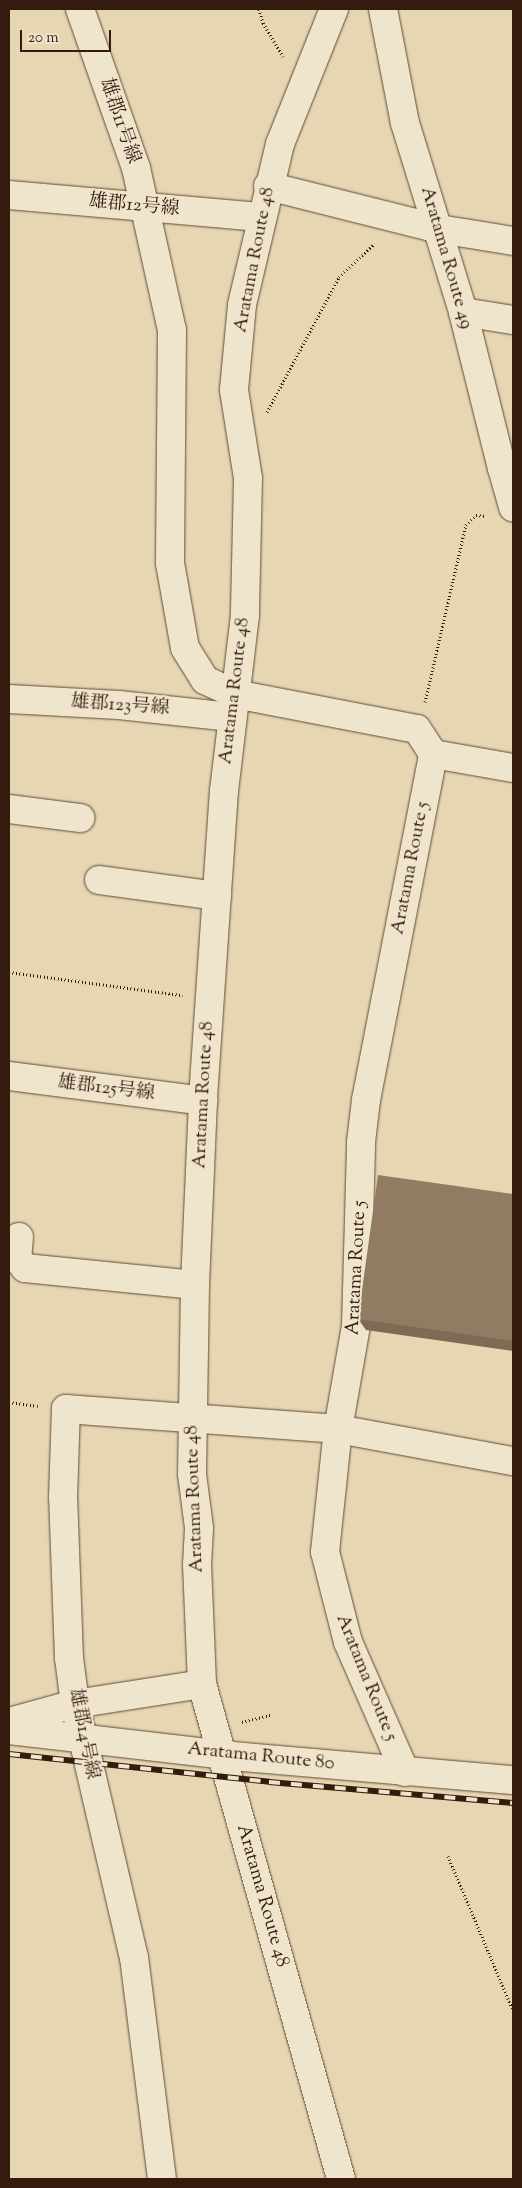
<!DOCTYPE html>
<meta charset="utf-8">
<style>
body{margin:0}
#map{position:relative;width:522px;height:2188px;overflow:hidden;background:#e6d6b1;font-family:"Sorts Mill Goudy","Noto Serif JP",serif}
div>[style]{position:absolute}
.path>*{height:3px;margin-top:-1.5px;transform-origin:0;background:repeating-linear-gradient(90deg,#351a0e 0 1px,transparent 0 3.5px)}
.roads{filter:drop-shadow(0 0 1px #614937) drop-shadow(0 0 1px #614937)}
.street>*{height:28px;margin:-14px;padding:0 14px;transform-origin:14px;border-radius:14px;background:#efe4cc}
.secondary>*{height:28px;margin:-14px;padding:0 14px;transform-origin:14px;border-radius:14px;background:#efe4cc}
.rail>*{height:5.5px;margin-top:-2.75px;transform-origin:0;background:repeating-linear-gradient(90deg,#efe4cc 0 11px,#351a0e 0 22px);box-sizing:border-box;border-block:1px solid #351a0e}
.wall>*{inset:0;background:#7d6b55}
.building>*{inset:0;background:#917c63}
span{translate:-50% -50%;white-space:nowrap;text-align:center;line-height:1.15;-webkit-text-stroke:4px #efe4cc;paint-order:stroke}
.street-label{font-size:19px;color:#351a0e}
.frame{position:absolute;inset:0;border:10px solid #351a0e;pointer-events:none}
.scale{position:absolute;left:20px;top:30px;width:91px;height:22px;box-sizing:border-box;border:2px solid #351a0e;border-top:0;padding-left:6px;font-size:15px;line-height:18px;white-space:nowrap;color:#351a0e;-webkit-text-stroke:4px #efe4cc;paint-order:stroke}
</style>
<div id="map">
<div class="path">
<div style="left:259px;top:9px;width:15px;rotate:74deg"></div>
<div style="left:263px;top:23px;width:39px;rotate:59deg"></div>
<div style="left:267px;top:412px;width:153px;rotate:-61.9deg"></div>
<div style="left:339px;top:277px;width:48px;rotate:-43.3deg"></div>
<div style="left:425px;top:702px;width:182px;rotate:-77deg"></div>
<div style="left:466px;top:525px;width:14px;rotate:-45deg"></div>
<div style="left:476px;top:515px;width:10px;rotate:6deg"></div>
<div style="left:9px;top:972px;width:175px;rotate:7.6deg"></div>
<div style="left:9px;top:1402px;width:29px;rotate:8deg"></div>
<div style="left:242px;top:1722px;width:30px;rotate:-14deg"></div>
<div style="left:448px;top:1856px;width:168px;rotate:67.2deg"></div>
</div>
<div class="roads">
<div class="street">
<div style="left:80px;top:9px;width:169px;rotate:70.6deg"></div>
<div style="left:136px;top:168px;width:166px;rotate:77.5deg"></div>
<div style="left:172px;top:330px;width:233px;rotate:90.5deg"></div>
<div style="left:170px;top:563px;width:86px;rotate:80deg"></div>
<div style="left:185px;top:648px;width:38px;rotate:58deg"></div>
<div style="left:205px;top:680px;width:33px;rotate:25deg"></div>
<div style="left:235px;top:694px;width:185px;rotate:10.9deg"></div>
<div style="left:417px;top:729px;width:30px;rotate:57deg"></div>
<div style="left:433px;top:754px;width:81px;rotate:9.9deg"></div>
<div style="left:334px;top:9px;width:145px;rotate:111.8deg"></div>
<div style="left:280px;top:144px;width:165px;rotate:103.3deg"></div>
<div style="left:242px;top:305px;width:85px;rotate:95.4deg"></div>
<div style="left:234px;top:390px;width:89px;rotate:81deg"></div>
<div style="left:248px;top:478px;width:137px;rotate:91.3deg"></div>
<div style="left:245px;top:615px;width:176px;rotate:96.8deg"></div>
<div style="left:224px;top:790px;width:312px;rotate:93.9deg"></div>
<div style="left:203px;top:1101px;width:184px;rotate:92.5deg"></div>
<div style="left:195px;top:1285px;width:189px;rotate:90.9deg"></div>
<div style="left:192px;top:1474px;width:54px;rotate:82.6deg"></div>
<div style="left:199px;top:1528px;width:36px;rotate:93deg"></div>
<div style="left:197px;top:1564px;width:120px;rotate:87.6deg"></div>
<div style="left:202px;top:1684px;width:514px;rotate:74.31deg"></div>
<div style="left:383px;top:9px;width:116px;rotate:79.1deg"></div>
<div style="left:405px;top:123px;width:198px;rotate:72.9deg"></div>
<div style="left:463px;top:312px;width:161px;rotate:76deg"></div>
<div style="left:502px;top:468px;width:11px;rotate:5deg"></div>
<div style="left:268px;top:186px;width:176px;rotate:14.1deg"></div>
<div style="left:439px;top:229px;width:75px;rotate:9.2deg"></div>
<div style="left:9px;top:195px;width:252px;rotate:5deg"></div>
<div style="left:463px;top:312px;width:51px;rotate:9.1deg"></div>
<div style="left:9px;top:699px;width:110px;rotate:3.1deg"></div>
<div style="left:119px;top:705px;width:113px;rotate:6.1deg"></div>
<div style="left:9px;top:809px;width:72px;rotate:7.2deg"></div>
<div style="left:99px;top:880px;width:119px;rotate:7.7deg"></div>
<div style="left:9px;top:1076px;width:196px;rotate:7.3deg"></div>
<div style="left:19px;top:1237px;width:21px;rotate:95deg"></div>
<div style="left:17px;top:1258px;width:13px;rotate:51deg"></div>
<div style="left:25px;top:1268px;width:171px;rotate:5.7deg"></div>
<div style="left:9px;top:1722px;width:68px;rotate:-15.3deg"></div>
<div style="left:75px;top:1704px;width:129px;rotate:-8.9deg"></div>
<div style="left:9px;top:1730px;width:236px;rotate:6.6deg"></div>
<div style="left:243px;top:1757px;width:271px;rotate:4.9deg"></div>
<div style="left:405px;top:1772px;width:142px;rotate:-113.7deg"></div>
<div style="left:348px;top:1642px;width:93px;rotate:-104.3deg"></div>
<div style="left:325px;top:1552px;width:124px;rotate:-84deg"></div>
<div style="left:338px;top:1429px;width:105px;rotate:-80.1deg"></div>
<div style="left:356px;top:1326px;width:184px;rotate:-88.4deg"></div>
<div style="left:361px;top:1142px;width:42px;rotate:-83.2deg"></div>
<div style="left:366px;top:1100px;width:352px;rotate:-79deg"></div>
<div style="left:162px;top:2179px;width:223px;rotate:-97.2deg"></div>
<div style="left:134px;top:1958px;width:261px;rotate:-103.1deg"></div>
<div style="left:75px;top:1704px;width:46px;rotate:-97.4deg"></div>
<div style="left:69px;top:1658px;width:160px;rotate:-92.1deg"></div>
<div style="left:63px;top:1498px;width:89px;rotate:-88.1deg"></div>
<div style="left:66px;top:1409px;width:273px;rotate:4.2deg"></div>
<div style="left:338px;top:1429px;width:178px;rotate:10.4deg"></div>
</div>
<div class="secondary">
<div style="left:502px;top:468px;width:41px;rotate:74.2deg"></div>
</div>
</div>
<div class="rail">
<div style="left:9px;top:1754px;width:262px;rotate:6.1deg"></div>
<div style="left:269px;top:1782px;width:245px;rotate:4.9deg"></div>
</div>
<div class="wall">
<div style="clip-path:polygon(513px 1194px,513px 1351px,366px 1330px,358px 1319px)"></div>
</div>
<div class="building">
<div style="clip-path:polygon(378px 1175px,513px 1194px,513px 1341px,358px 1319px)"></div>
</div>
<div class="street-label">
<span style="left:119px;top:121px;rotate:71deg">雄郡11号線</span>
<span style="left:134px;top:206px;rotate:5deg">雄郡12号線</span>
<span style="left:446px;top:258px;rotate:74deg">Aratama Route 49</span>
<span style="left:255px;top:260px;rotate:-79deg">Aratama Route 48</span>
<span style="left:235px;top:691px;rotate:-83deg">Aratama Route 48</span>
<span style="left:120px;top:706px;rotate:4deg">雄郡123号線</span>
<span style="left:411px;top:868px;rotate:-79deg">Aratama Route 5</span>
<span style="left:106px;top:1089px;rotate:7deg">雄郡125号線</span>
<span style="left:204px;top:1095px;rotate:-87deg">Aratama Route 48</span>
<span style="left:357px;top:1268px;rotate:-87deg">Aratama Route 5</span>
<span style="left:195px;top:1499px;rotate:-92deg">Aratama Route 48</span>
<span style="left:366px;top:1678px;rotate:68deg">Aratama Route 5</span>
<span style="left:83px;top:1734px;rotate:79deg">雄郡14号線</span>
<span style="left:261px;top:1757px;rotate:6deg">Aratama Route 80</span>
<span style="left:262px;top:1896px;rotate:74deg">Aratama Route 48</span>
</div>
<div class="frame"></div>
<div class="scale">20 m</div>
</div>
